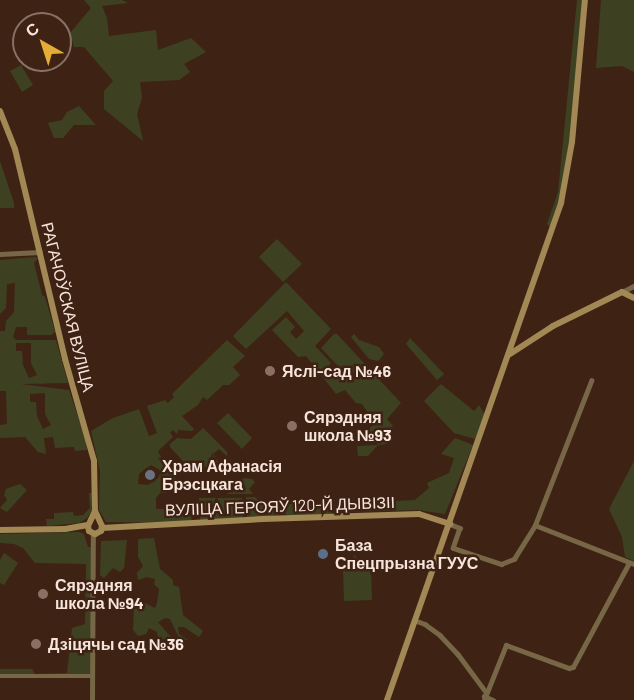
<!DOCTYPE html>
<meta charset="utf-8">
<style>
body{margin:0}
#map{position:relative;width:634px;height:700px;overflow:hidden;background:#3e2314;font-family:Barlow,sans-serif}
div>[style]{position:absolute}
.green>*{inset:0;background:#3e4121}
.street>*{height:4.5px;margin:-2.25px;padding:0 2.25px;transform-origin:2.25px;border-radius:2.25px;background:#776747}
.secondary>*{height:6px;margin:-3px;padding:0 3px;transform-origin:3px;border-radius:3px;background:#a28855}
.dots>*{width:16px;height:16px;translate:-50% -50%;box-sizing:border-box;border:3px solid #3e2314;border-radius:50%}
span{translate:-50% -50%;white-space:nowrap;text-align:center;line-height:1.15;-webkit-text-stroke:5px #3e2314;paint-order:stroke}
.street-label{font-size:16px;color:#f7e4db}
.poi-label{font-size:16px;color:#f7e4db;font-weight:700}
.left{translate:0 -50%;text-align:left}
.north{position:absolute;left:12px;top:12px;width:60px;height:60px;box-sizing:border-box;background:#3e2314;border:2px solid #887064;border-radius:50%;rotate:321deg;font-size:16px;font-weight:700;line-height:24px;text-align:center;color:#f7e4db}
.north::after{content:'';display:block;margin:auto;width:21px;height:27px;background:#e4ad35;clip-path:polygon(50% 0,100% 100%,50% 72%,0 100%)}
</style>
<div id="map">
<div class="green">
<div style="clip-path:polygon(84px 0,122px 0,128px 3px,102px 6px,107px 18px,109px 36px,156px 30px,158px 50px,191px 38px,206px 52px,184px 64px,190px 72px,179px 80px,140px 82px,142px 98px,137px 114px,143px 141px,104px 109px,104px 91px,113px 81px,84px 47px,74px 47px,70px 33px,91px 8px)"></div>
<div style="clip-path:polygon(577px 0,585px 0,567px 178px,552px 229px,547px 224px,558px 192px)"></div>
<div style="clip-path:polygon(601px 0,634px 0,634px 72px,622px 66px,596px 68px)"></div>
<div style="clip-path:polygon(21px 65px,33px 85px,22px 92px,10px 71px)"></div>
<div style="clip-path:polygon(79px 106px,96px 125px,74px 125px,63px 138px,54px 138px,48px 123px,62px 120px,67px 112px)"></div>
<div style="clip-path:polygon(0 161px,14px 203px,14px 208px,0 208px)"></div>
<div style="clip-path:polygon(277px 239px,302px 264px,283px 282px,259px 257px)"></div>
<div style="clip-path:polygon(evenodd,35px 257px,38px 258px,34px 263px,42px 295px,45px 297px,55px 332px,51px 335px,27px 335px,27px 327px,16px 327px,13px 337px,16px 340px,56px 340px,68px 383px,21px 384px,69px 390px,85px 437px,87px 450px,75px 451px,74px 447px,55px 448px,53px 437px,44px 438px,46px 454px,38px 452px,25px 437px,0 438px,0 425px,7px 424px,6px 391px,0 391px,0 331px,5px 331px,6px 321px,14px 312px,15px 283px,7px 284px,6px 308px,0 314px,0 260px,35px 257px,16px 343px,31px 343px,31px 363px,37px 375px,29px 378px,23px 365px,22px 351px,16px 351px,16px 343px,35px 257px,45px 393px,45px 414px,51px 425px,43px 429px,37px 416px,36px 402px,30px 402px,30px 394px,45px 393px)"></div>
<div style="clip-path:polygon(286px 282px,331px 329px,315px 346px,331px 363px,326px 369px,331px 374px,339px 367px,321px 348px,334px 334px,337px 334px,401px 403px,387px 419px,393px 426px,386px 433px,392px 440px,386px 444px,378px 445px,368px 456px,358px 456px,357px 446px,378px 445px,366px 432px,375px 423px,362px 404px,356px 403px,345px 390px,336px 394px,306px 356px,298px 357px,272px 330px,286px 317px,295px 327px,290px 332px,296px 339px,304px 331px,287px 311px,246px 349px,233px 336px)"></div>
<div style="clip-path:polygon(354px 334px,359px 340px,379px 347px,384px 354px,378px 361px,369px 359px,351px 337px)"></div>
<div style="clip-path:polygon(410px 338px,444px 374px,437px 380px,406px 344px)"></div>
<div style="clip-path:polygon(evenodd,227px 340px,245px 356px,233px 367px,240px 375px,229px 385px,223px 385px,207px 400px,203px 397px,198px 405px,182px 416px,194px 429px,192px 431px,178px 430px,177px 434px,173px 430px,170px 433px,173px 437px,158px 451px,165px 466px,181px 484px,179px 487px,166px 488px,166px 493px,160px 493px,156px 498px,156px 509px,191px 509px,192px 523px,106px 522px,99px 510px,100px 471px,91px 431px,113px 418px,139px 409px,149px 436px,157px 433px,147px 406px,165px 400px,168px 403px,174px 397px,172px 394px,227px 340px,151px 465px,160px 470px,159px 477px,148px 485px,138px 484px,139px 474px,151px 465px)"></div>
<div style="clip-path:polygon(441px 384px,474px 411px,479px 405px,485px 415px,475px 439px,454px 433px,424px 401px)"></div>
<div style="clip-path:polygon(228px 413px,252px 438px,242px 449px,217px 423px)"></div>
<div style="clip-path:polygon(203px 428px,227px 452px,227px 456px,219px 449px,213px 454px,219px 463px,214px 469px,202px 466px,193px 472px,170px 447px,170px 444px,177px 438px,191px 439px)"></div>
<div style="clip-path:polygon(455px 438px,473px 445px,445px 514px,418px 510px,339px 512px,341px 504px,415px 500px,429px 488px,427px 483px,449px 473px,454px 458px,441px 454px)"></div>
<div style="clip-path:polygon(634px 461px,634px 561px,625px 557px,622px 537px,609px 509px)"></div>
<div style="clip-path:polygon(244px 478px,252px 479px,255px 482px,249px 489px,253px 494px,227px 494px)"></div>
<div style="clip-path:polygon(20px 484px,27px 490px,7px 512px,0 508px,7px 500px,4px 495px,6px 489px)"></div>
<div style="clip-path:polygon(89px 493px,92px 493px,91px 512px,87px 518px,79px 523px,47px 526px,46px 519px,54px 519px,54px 513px,73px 512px,74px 516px,83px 515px,90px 508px)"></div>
<div style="clip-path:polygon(246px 497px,255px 497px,264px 506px,269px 503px,277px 506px,279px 515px,247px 518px)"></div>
<div style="clip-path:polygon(199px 498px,242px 498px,243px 518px,200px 520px)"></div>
<div style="clip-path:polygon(332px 502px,332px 515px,288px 517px,286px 515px,285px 506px,289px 504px)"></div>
<div style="clip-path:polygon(79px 532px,84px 534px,88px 547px,94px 547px,91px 674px,0 675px,0 669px,32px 669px,35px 674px,67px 673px,72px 628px,85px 624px,86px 564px,35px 563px,23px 548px,14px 544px,0 543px,0 534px)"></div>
<div style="clip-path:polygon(154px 538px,160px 569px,173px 580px,173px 585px,179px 587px,183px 615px,203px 631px,199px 637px,184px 627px,178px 627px,179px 634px,188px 640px,180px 640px,170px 619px,165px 618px,158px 622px,168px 634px,175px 639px,173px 641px,158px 638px,157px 632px,149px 628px,146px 634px,138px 636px,133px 630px,134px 607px,145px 603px,155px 608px,157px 603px,159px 589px,154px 584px,155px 579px,147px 577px,138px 580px,137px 573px,143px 566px,138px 557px,138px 539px)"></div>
<div style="clip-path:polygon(127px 540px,124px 568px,120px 572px,113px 568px,104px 578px,100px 575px,101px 541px)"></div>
<div style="clip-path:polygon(4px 553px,18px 563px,4px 585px,0 583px,0 560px)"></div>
<div style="clip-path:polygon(354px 555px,371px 569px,372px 600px,344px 601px,343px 569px,357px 569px,357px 562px,352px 562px)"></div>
</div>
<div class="street">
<div style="left:0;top:254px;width:40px;rotate:-2.9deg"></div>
<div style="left:622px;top:292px;width:13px;rotate:-27deg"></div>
<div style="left:450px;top:524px;width:11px;rotate:22deg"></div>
<div style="left:460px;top:528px;width:21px;rotate:109deg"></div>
<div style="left:453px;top:548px;width:51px;rotate:18.4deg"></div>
<div style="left:501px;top:564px;width:14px;rotate:-21deg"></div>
<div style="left:514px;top:559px;width:40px;rotate:-58deg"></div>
<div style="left:535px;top:525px;width:155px;rotate:-68.7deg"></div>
<div style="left:535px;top:525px;width:106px;rotate:21.5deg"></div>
<div style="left:414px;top:620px;width:12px;rotate:20deg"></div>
<div style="left:425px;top:624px;width:19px;rotate:36deg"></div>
<div style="left:440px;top:635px;width:26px;rotate:47deg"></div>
<div style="left:458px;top:654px;width:47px;rotate:53.6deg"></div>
<div style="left:0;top:676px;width:92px"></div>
<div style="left:484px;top:696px;width:10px;rotate:24deg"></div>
<div style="left:92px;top:700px;width:167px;rotate:-89.7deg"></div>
<div style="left:484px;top:700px;width:59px;rotate:-68.2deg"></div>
<div style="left:506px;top:645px;width:67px;rotate:20.1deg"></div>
<div style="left:569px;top:668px;width:4px;rotate:-14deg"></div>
<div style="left:573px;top:667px;width:118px;rotate:-61.7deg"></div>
</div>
<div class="secondary">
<div style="left:0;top:111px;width:41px;rotate:68.5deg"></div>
<div style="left:15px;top:149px;width:216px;rotate:76.6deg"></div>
<div style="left:65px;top:359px;width:106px;rotate:74.1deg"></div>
<div style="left:94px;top:461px;width:50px;rotate:88.9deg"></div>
<div style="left:95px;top:511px;width:17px;rotate:115deg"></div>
<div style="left:88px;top:526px;width:5px;rotate:79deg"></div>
<div style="left:89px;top:531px;width:7px;rotate:27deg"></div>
<div style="left:95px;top:534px;width:7px;rotate:-27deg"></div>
<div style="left:101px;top:531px;width:5px;rotate:-79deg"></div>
<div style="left:102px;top:526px;width:17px;rotate:-115deg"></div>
<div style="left:510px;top:354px;width:51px;rotate:-33.1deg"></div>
<div style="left:553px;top:326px;width:77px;rotate:-26.2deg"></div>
<div style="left:622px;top:292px;width:13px;rotate:27deg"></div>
<div style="left:102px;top:528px;width:161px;rotate:-3.2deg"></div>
<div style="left:263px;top:519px;width:156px;rotate:-1.8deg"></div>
<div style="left:419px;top:514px;width:33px;rotate:18deg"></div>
<div style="left:0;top:530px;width:65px;rotate:-0.9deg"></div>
<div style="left:65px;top:529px;width:23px;rotate:-10deg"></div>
<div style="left:387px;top:700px;width:527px;rotate:-70.7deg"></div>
<div style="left:561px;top:203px;width:62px;rotate:-79.8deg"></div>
<div style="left:572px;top:142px;width:143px;rotate:-84.8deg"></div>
</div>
<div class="dots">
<div style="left:270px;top:371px;background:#8d6e63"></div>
<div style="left:292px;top:426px;background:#8d6e63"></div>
<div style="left:150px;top:475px;background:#6b7280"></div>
<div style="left:323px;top:554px;background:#5c6f8a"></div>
<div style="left:43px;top:594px;background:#8d6e63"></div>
<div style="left:36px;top:644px;background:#8d6e63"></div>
</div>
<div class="street-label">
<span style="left:68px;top:307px;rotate:76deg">РАГАЧОЎСКАЯ ВУЛІЦА</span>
<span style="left:280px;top:506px;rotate:-2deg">ВУЛІЦА ГЕРОЯЎ 120-Й ДЫВІЗІІ</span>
</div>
<div class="poi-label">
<span class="left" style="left:282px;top:371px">Яслі-сад №46</span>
<span class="left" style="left:304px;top:426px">Сярэдняя<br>школа №93</span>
<span class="left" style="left:162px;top:475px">Храм Афанасія<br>Брэсцкага</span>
<span class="left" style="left:335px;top:554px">База<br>Спецпрызна ГУУС</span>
<span class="left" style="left:55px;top:594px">Сярэдняя<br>школа №94</span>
<span class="left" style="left:48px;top:644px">Дзіцячы сад №36</span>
</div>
<div class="north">С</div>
</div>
